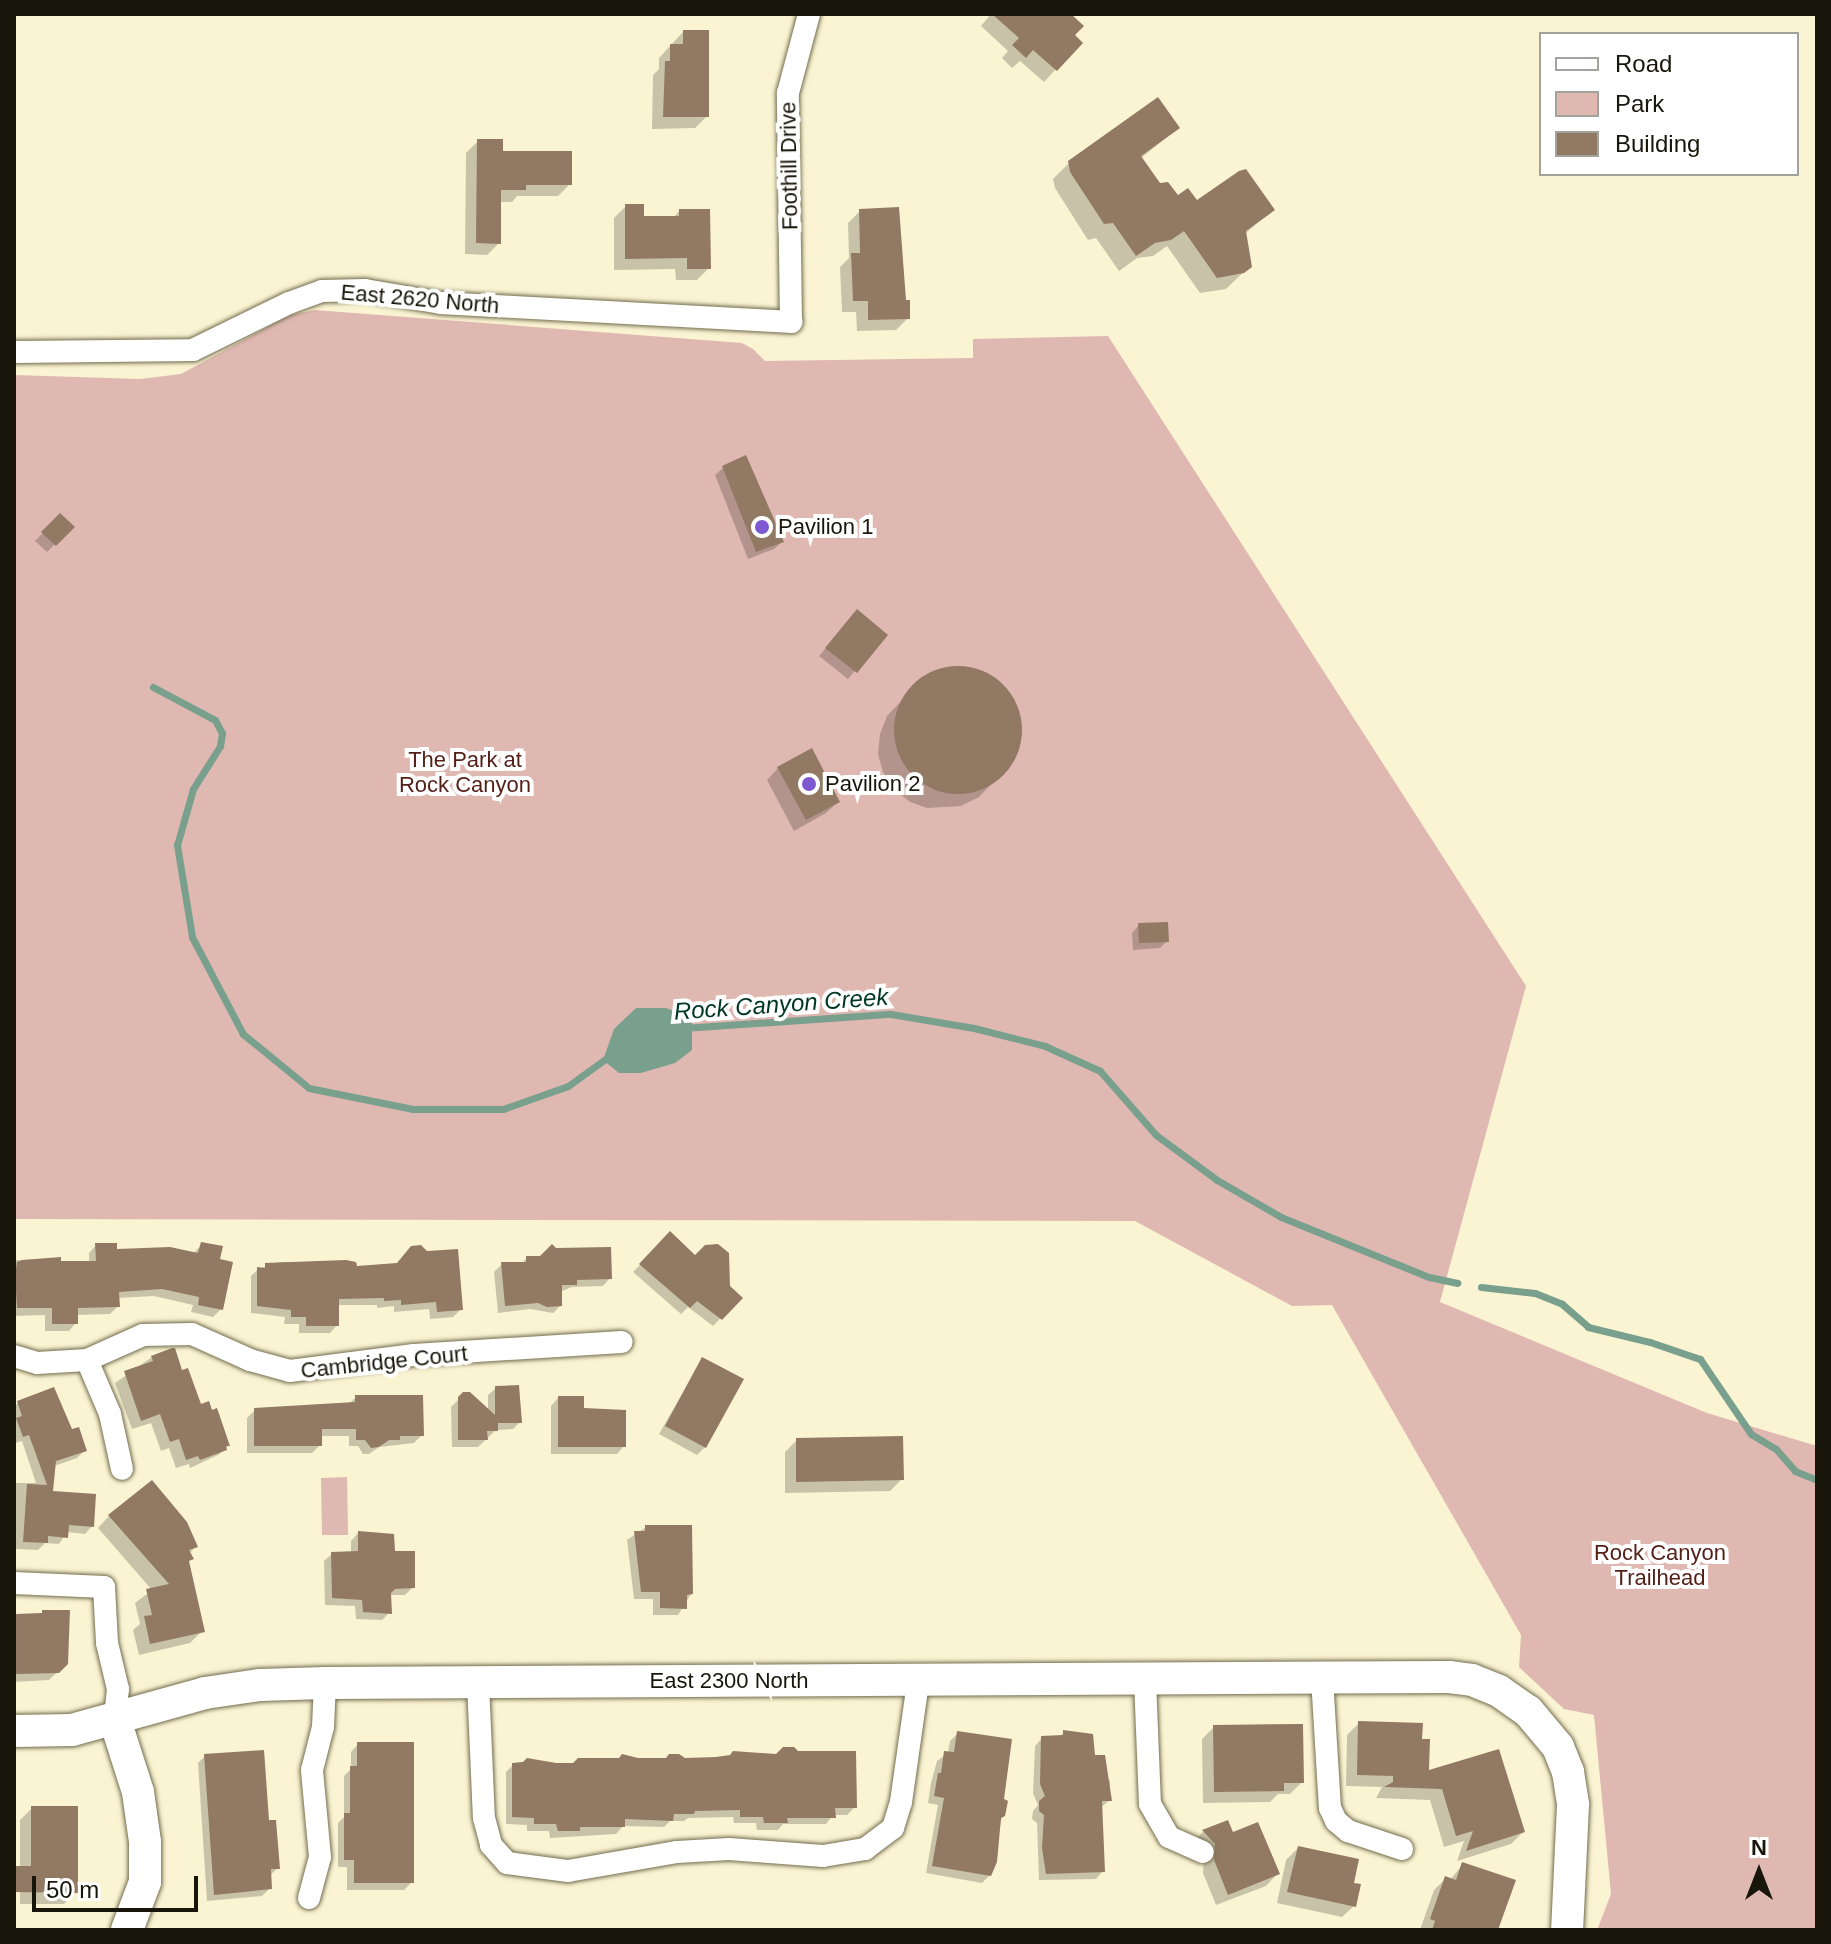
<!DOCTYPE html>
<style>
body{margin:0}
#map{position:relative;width:1831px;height:1944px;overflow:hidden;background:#fbf4d3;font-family:Arial,sans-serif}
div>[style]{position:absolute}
.green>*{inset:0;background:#dfb9b1}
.water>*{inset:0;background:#799f8d}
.shadow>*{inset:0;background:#0003}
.stream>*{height:7px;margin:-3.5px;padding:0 3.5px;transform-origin:3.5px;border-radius:3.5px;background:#799f8d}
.building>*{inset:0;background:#917963}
.round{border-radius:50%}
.roads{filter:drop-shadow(0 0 2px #726c4e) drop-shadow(0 0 2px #726c4e)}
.street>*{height:22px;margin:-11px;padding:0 11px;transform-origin:11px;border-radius:11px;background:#fff}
.secondary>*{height:32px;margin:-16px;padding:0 16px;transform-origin:16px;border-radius:16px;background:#fff}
.dots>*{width:22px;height:22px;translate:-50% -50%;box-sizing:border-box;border:4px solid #fff;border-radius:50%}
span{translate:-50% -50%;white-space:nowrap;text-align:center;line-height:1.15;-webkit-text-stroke:8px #fff;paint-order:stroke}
.street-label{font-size:22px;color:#18160a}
.poi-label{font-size:22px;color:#18160a}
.left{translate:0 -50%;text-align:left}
.park-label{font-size:22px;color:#531f16}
.water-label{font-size:24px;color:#003724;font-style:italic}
.frame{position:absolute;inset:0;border:16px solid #18160a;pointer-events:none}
.legend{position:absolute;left:1539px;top:32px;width:260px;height:144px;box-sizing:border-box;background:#fff;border:2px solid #a3a29d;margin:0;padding:10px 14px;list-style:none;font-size:24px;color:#18160a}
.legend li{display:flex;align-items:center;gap:16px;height:40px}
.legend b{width:40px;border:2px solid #a3a29d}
.north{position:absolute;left:1719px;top:1832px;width:80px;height:80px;-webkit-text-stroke:6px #fff;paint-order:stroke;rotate:0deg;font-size:22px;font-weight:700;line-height:32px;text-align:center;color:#18160a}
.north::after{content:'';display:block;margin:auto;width:28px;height:36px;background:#18160a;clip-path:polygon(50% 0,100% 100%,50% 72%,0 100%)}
.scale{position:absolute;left:32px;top:1876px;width:166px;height:36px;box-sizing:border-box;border:4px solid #18160a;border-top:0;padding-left:10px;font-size:24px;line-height:28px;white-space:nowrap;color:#18160a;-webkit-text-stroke:6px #fff;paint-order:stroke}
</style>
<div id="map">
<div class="green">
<div style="clip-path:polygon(315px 310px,742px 343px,753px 349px,765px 361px,973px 358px,973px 339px,1108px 336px,1526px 986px,1440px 1302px,1707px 1413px,1817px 1446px,1817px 1930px,1597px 1930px,1611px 1894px,1594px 1715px,1564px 1709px,1519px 1667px,1521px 1635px,1332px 1305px,1292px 1306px,1135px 1221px,14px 1219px,14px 375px,140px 379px,181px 374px,290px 315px)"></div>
<div style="clip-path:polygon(347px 1477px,348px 1535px,322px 1535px,321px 1478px)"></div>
</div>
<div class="water">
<div style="clip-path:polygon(636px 1008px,666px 1008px,692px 1018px,692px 1050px,675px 1063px,641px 1073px,619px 1073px,603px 1060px,614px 1029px)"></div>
</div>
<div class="shadow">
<div style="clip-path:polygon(991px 14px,1068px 14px,1072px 35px,1080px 43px,1044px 82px,1020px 61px,1012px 68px,1002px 58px,1008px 51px,981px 26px)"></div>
<div style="clip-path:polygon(683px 32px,707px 116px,695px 128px,652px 129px,653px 75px,659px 69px,659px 58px)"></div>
<div style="clip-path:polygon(1178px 128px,1140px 159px,1159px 185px,1177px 197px,1196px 203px,1272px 210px,1245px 234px,1250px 266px,1226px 289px,1200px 293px,1167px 246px,1153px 256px,1137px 258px,1119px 271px,1096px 238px,1088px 240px,1055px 188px,1053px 179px,1070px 162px)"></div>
<div style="clip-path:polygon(478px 141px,570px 184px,558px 196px,517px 196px,512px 202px,499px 202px,499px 243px,487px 255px,465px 254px,466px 153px)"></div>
<div style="clip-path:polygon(626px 206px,642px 218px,673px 218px,679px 211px,709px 268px,697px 280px,676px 280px,675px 269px,614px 270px,614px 218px)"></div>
<div style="clip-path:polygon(860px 211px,904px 302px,908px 318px,896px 330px,857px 331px,856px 312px,842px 312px,840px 267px,849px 258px,848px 223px)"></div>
<div style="clip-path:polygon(723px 468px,782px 542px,774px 549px,748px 559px,715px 475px)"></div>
<div style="clip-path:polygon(60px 515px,72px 527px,47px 552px,35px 541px)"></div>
<div style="clip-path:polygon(850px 619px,885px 635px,848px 679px,819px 656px)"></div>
<div style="clip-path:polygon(969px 669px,985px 674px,1006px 691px,1019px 718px,1020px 736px,1008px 767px,979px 797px,961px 806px,927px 808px,910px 802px,895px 790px,883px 772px,878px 754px,880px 734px,887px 716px,919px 682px,934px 673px)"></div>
<div style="clip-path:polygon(778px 768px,838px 802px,826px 813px,794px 831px,767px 780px)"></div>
<div style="clip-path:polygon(1139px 925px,1167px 941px,1160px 948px,1133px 950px,1132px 933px)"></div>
<div style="clip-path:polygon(670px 1234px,740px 1298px,713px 1326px,688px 1307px,681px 1314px,633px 1272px)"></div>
<div style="clip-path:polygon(202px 1244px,217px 1260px,221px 1309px,213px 1317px,191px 1312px,193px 1305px,154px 1296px,118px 1298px,118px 1306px,110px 1314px,76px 1315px,76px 1323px,69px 1331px,45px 1331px,45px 1315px,14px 1316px,14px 1260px,89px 1263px,89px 1253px,96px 1245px,115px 1251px,193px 1254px)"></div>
<div style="clip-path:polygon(527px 1258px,541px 1258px,610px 1278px,603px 1286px,572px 1287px,560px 1292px,560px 1306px,553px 1313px,530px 1309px,498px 1313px,494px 1272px,502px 1264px,521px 1264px)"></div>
<div style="clip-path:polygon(279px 1262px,346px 1262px,461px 1309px,453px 1317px,430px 1319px,429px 1309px,394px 1312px,394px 1306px,377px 1308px,377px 1305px,337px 1305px,337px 1325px,330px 1333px,299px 1333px,299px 1324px,284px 1324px,285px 1317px,251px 1313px,251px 1276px,258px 1269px)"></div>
<div style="clip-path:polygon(152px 1357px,181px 1372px,228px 1446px,218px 1455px,190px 1468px,189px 1464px,176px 1468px,169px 1448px,161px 1451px,151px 1423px,132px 1429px,115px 1383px)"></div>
<div style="clip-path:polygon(702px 1359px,705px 1447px,697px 1455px,659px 1434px)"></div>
<div style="clip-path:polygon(496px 1388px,520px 1422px,513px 1429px,496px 1430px,478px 1447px,452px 1447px,451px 1407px,464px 1394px,488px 1411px,488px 1395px)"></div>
<div style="clip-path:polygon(356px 1397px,422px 1435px,414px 1443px,379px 1447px,369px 1454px,363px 1454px,358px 1446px,349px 1446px,349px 1436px,320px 1436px,320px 1445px,312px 1453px,247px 1453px,247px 1418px,255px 1410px,348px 1405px)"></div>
<div style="clip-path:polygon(558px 1398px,582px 1410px,624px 1446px,617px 1454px,551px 1454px,551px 1406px)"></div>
<div style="clip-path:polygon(18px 1403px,71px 1431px,85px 1450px,77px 1458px,54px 1466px,51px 1493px,92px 1526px,85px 1534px,67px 1532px,59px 1544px,45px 1543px,38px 1550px,16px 1549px,14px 1540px,14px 1483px,36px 1483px,22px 1441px,15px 1443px,14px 1440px,14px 1407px)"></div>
<div style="clip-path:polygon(797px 1440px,902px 1479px,890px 1491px,785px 1493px,785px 1452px)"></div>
<div style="clip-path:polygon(109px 1516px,196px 1546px,189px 1554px,187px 1563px,202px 1631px,190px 1643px,139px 1655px,133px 1630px,140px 1624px,135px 1603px,152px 1590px,98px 1528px)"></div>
<div style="clip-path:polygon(646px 1527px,691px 1594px,678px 1615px,653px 1615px,653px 1599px,634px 1599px,627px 1540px)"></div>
<div style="clip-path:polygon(358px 1533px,393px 1553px,413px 1587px,405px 1595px,389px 1595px,389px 1613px,382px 1620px,356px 1619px,355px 1606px,325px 1605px,324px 1561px,332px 1554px,351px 1553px,351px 1541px)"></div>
<div style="clip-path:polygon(17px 1615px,66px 1664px,49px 1680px,14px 1682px,14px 1619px)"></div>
<div style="clip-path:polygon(1359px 1723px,1420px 1741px,1427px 1773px,1523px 1832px,1511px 1844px,1457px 1861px,1464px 1841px,1444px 1847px,1430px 1800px,1376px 1798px,1382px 1787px,1346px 1786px,1347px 1735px)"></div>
<div style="clip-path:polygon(1214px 1727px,1302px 1782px,1290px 1794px,1278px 1794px,1270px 1802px,1203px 1803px,1202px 1739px)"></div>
<div style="clip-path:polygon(1064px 1732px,1093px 1757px,1104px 1780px,1110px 1780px,1110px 1800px,1100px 1808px,1103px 1871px,1096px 1879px,1039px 1880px,1037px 1823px,1032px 1819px,1033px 1811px,1038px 1805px,1033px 1793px,1035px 1746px,1042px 1738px,1060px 1737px)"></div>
<div style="clip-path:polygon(957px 1734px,1005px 1802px,990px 1875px,982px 1883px,926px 1873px,938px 1805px,928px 1803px,931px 1783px,937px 1761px,948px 1753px,950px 1741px)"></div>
<div style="clip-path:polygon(358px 1744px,412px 1882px,404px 1890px,347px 1890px,347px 1867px,338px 1867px,338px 1823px,344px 1817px,344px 1776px,351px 1769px,351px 1752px)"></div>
<div style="clip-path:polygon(205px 1756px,267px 1822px,278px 1868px,269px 1876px,270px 1888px,262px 1896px,207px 1901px,198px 1763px)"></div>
<div style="clip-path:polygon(528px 1760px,574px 1765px,684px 1760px,855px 1807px,847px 1815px,833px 1815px,826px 1824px,783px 1824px,778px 1830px,757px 1830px,756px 1823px,734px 1823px,733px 1817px,688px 1818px,684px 1821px,670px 1821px,664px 1827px,623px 1826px,616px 1834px,550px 1838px,549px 1831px,527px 1831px,527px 1825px,506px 1824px,506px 1772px,513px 1765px)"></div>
<div style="clip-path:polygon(32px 1808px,76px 1892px,64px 1904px,20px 1904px,20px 1820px)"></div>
<div style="clip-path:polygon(1226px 1822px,1232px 1835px,1277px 1874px,1266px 1886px,1216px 1905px,1203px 1873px,1204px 1857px,1191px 1843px,1203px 1832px)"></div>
<div style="clip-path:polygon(1298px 1848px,1354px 1906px,1342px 1917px,1277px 1903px,1286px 1860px)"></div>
<div style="clip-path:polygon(1463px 1864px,1496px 1930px,1420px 1930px,1434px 1890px,1446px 1878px,1450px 1880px)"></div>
</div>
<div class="stream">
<div style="left:153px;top:687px;width:70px;rotate:28deg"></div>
<div style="left:215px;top:720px;width:15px;rotate:62deg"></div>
<div style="left:222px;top:733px;width:13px;rotate:99deg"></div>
<div style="left:220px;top:746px;width:51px;rotate:122.1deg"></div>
<div style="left:193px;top:789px;width:58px;rotate:105.9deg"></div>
<div style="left:177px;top:845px;width:93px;rotate:80.7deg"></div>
<div style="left:192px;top:937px;width:110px;rotate:62.3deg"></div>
<div style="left:243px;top:1034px;width:85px;rotate:39.3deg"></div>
<div style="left:309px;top:1088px;width:106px;rotate:11.4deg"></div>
<div style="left:413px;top:1109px;width:90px"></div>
<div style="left:503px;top:1109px;width:69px;rotate:-19.5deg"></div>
<div style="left:568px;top:1086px;width:49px;rotate:-35.9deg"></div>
<div style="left:683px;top:1028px;width:208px;rotate:-3.9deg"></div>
<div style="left:891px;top:1014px;width:84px;rotate:9.6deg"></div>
<div style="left:974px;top:1028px;width:73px;rotate:14.2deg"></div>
<div style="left:1045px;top:1046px;width:60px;rotate:24.4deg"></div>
<div style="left:1100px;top:1071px;width:85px;rotate:48.8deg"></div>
<div style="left:1156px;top:1135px;width:76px;rotate:36.4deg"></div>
<div style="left:1217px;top:1180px;width:74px;rotate:30deg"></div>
<div style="left:1281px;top:1217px;width:160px;rotate:22.1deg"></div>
<div style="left:1429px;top:1277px;width:29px;rotate:12deg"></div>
<div style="left:1481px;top:1287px;width:54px;rotate:6.3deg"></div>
<div style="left:1535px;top:1293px;width:29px;rotate:22deg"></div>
<div style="left:1562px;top:1304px;width:35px;rotate:41deg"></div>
<div style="left:1588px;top:1327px;width:64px;rotate:13.6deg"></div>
<div style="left:1650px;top:1342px;width:53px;rotate:18.8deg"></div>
<div style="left:1700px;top:1359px;width:91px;rotate:55.8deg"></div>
<div style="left:1751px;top:1434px;width:29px;rotate:31deg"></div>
<div style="left:1776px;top:1449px;width:29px;rotate:49deg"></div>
<div style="left:1795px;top:1471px;width:24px;rotate:22deg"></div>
</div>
<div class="building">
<div style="clip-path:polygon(992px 14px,1071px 14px,1084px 26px,1075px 35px,1083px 43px,1057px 71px,1033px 50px,1026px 58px,1012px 45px,1019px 38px)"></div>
<div style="clip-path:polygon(683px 30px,709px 30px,709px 117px,663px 117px,665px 61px,670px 61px,670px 44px,683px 44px)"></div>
<div style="clip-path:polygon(1158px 97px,1180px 128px,1141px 156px,1160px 183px,1168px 182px,1178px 195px,1188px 188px,1197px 200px,1239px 171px,1246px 169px,1275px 210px,1246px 231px,1252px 267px,1244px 273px,1217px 278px,1184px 231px,1171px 240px,1155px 243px,1136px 256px,1113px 223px,1104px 224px,1070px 172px,1068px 161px)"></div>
<div style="clip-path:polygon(477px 139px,503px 139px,503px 151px,572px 151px,572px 185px,526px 185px,526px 190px,501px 190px,501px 244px,476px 243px)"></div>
<div style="clip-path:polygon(625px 204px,644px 204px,644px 216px,679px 216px,679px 209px,710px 209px,711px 269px,687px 269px,687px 258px,625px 259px)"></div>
<div style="clip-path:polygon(899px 207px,906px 300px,910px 300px,910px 319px,868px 320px,868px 301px,853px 301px,851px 253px,860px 253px,859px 209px)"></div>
<div style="clip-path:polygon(746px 455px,784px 542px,756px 552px,722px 466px)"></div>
<div style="clip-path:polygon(60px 513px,75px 527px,56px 546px,41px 532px)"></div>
<div style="clip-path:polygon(857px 609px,888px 635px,857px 673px,825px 648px)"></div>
<div class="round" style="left:894px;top:666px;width:128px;height:128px"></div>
<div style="clip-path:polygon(812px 748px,840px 802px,806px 820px,777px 767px)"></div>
<div style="clip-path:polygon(1168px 922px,1169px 942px,1139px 943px,1138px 923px)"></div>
<div style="clip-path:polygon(670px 1231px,695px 1255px,705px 1245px,718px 1244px,729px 1253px,730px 1286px,743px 1298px,722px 1320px,697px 1301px,690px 1308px,639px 1264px)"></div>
<div style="clip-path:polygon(201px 1242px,223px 1246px,220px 1259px,233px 1262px,223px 1310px,198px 1305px,199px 1297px,162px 1289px,119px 1292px,120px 1307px,78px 1308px,78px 1324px,52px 1324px,52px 1308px,17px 1308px,15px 1276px,17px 1262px,22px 1260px,61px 1257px,61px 1261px,96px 1261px,95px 1243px,117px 1243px,117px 1249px,170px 1247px,198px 1253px)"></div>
<div style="clip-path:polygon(552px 1244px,556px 1248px,611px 1247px,612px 1279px,577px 1280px,577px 1285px,562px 1285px,562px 1306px,547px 1307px,538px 1303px,505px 1306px,501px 1262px,526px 1262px,526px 1256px,540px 1256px)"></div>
<div style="clip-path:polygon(421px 1245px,427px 1251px,458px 1249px,463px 1310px,437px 1312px,436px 1302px,401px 1305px,401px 1300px,384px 1301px,384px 1298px,339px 1299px,339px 1326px,306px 1326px,306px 1317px,291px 1317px,291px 1310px,257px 1306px,257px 1267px,265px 1268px,265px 1263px,346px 1260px,356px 1262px,357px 1266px,397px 1263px,411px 1246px)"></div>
<div style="clip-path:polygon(172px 1348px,175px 1348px,182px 1370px,188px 1368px,201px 1404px,209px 1401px,212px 1410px,217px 1408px,230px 1446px,226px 1446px,227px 1450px,200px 1460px,198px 1456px,186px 1460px,179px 1439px,170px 1442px,160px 1414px,141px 1421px,124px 1371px,153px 1361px,151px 1356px)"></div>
<div style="clip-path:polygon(702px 1357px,744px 1379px,706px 1448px,665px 1426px)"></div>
<div style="clip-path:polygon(519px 1385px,522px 1423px,498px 1423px,498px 1431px,487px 1431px,488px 1440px,458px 1440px,458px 1397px,463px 1392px,470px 1392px,495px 1415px,495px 1386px)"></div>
<div style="clip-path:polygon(54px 1387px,72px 1429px,79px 1427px,87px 1451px,56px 1461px,53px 1491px,96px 1494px,94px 1527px,69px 1525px,68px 1538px,48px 1536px,48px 1543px,23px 1542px,27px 1484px,47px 1485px,29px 1435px,23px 1437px,16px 1418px,22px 1416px,17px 1401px)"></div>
<div style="clip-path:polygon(355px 1395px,423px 1395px,424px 1436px,400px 1436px,400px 1440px,389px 1440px,379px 1447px,371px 1448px,365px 1440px,356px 1440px,356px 1429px,322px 1429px,322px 1446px,254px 1446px,254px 1408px,355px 1402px)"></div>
<div style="clip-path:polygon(558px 1396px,584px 1396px,584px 1408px,626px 1410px,626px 1447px,558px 1447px)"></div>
<div style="clip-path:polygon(903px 1436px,904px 1480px,796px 1482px,796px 1438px)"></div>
<div style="clip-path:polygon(152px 1480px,187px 1522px,198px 1547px,189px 1550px,194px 1559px,189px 1561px,205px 1632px,150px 1644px,144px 1616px,152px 1615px,146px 1589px,169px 1584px,108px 1515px)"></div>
<div style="clip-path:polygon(645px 1525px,692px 1525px,693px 1594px,687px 1595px,687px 1609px,660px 1608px,660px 1592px,641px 1592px,634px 1531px,645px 1531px)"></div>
<div style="clip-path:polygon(358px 1531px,394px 1534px,395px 1551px,415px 1551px,415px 1588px,395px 1589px,391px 1593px,392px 1614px,363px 1612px,362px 1600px,332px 1598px,331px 1552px,358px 1551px)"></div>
<div style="clip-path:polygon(42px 1610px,70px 1610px,68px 1664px,59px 1673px,16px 1674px,16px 1614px,42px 1613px)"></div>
<div style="clip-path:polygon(1358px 1721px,1423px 1723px,1422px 1739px,1430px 1739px,1429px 1770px,1499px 1749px,1525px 1832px,1466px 1851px,1473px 1831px,1456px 1836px,1442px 1789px,1384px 1787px,1393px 1782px,1393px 1776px,1357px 1775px)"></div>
<div style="clip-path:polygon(1303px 1724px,1304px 1783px,1284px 1783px,1284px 1791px,1214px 1792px,1213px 1725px)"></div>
<div style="clip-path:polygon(1063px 1730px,1093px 1734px,1095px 1755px,1105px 1755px,1112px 1801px,1102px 1801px,1105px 1872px,1046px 1874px,1042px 1848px,1044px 1815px,1039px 1811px,1039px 1801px,1045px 1796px,1040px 1784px,1041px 1736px,1063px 1735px)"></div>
<div style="clip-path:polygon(957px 1731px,1012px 1739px,1004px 1799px,1008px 1801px,1005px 1816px,1001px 1818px,997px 1862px,991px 1876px,932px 1866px,944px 1798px,934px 1796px,938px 1773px,941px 1773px,944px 1751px,954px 1752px)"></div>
<div style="clip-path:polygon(357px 1742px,414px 1742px,414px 1883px,354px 1883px,354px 1860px,344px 1860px,344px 1813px,350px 1813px,350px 1766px,357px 1766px)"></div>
<div style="clip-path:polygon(783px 1747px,794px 1747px,798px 1751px,856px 1751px,857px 1808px,835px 1808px,836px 1818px,787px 1818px,788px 1823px,764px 1823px,763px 1817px,740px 1817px,740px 1810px,695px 1811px,694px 1814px,674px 1814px,673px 1821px,625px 1819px,625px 1827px,580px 1827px,580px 1831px,558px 1831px,556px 1824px,534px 1824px,534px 1818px,512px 1817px,512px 1763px,523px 1762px,527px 1758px,556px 1763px,573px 1763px,578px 1758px,619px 1758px,622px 1754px,638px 1758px,666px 1758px,669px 1754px,679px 1754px,685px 1758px,716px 1757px,730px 1755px,733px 1751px,776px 1754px)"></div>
<div style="clip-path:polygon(264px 1750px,269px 1820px,276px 1820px,280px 1869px,271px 1869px,272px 1889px,214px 1895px,204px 1754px)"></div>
<div style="clip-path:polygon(31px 1806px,78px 1806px,78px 1893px,14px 1892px,14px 1866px,31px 1866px)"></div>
<div style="clip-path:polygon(1228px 1820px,1233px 1832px,1258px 1822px,1280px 1874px,1228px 1895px,1214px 1860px,1215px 1844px,1202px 1830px)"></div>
<div style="clip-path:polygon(1298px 1846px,1359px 1859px,1354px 1883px,1361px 1884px,1356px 1907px,1287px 1892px)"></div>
<div style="clip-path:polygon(1462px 1862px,1516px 1880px,1498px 1930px,1432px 1930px,1435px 1921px,1430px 1919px,1445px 1876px,1456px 1880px)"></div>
</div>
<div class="roads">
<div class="street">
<div style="left:14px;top:352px;width:179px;rotate:-0.6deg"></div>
<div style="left:193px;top:350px;width:107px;rotate:-26.1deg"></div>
<div style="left:289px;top:303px;width:35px;rotate:-20deg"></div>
<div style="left:322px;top:291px;width:43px;rotate:-1.3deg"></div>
<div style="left:365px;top:290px;width:77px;rotate:9.7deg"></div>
<div style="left:441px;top:303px;width:351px;rotate:3.1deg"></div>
<div style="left:791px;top:322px;width:229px;rotate:-90.8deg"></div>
<div style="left:788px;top:93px;width:82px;rotate:-75.1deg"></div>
<div style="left:14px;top:1356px;width:24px;rotate:17deg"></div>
<div style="left:37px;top:1363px;width:50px;rotate:-3.4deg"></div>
<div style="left:87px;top:1360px;width:61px;rotate:-24.1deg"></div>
<div style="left:143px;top:1335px;width:49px;rotate:-1.2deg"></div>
<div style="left:192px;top:1334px;width:64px;rotate:24.1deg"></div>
<div style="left:250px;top:1360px;width:41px;rotate:15.4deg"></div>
<div style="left:290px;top:1371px;width:125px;rotate:-7.4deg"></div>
<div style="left:414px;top:1355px;width:208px;rotate:-3.6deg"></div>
<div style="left:87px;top:1360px;width:59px;rotate:66.9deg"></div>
<div style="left:110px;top:1414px;width:56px;rotate:77.7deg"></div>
<div style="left:14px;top:1583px;width:90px;rotate:2.5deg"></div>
<div style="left:104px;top:1587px;width:56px;rotate:86.9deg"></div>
<div style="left:107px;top:1643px;width:47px;rotate:76.6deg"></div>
<div style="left:118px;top:1689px;width:31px;rotate:96deg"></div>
<div style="left:1322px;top:1678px;width:130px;rotate:86.5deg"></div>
<div style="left:1330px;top:1808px;width:14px;rotate:65deg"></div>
<div style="left:1336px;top:1821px;width:16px;rotate:40deg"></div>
<div style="left:1348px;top:1831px;width:57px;rotate:18.4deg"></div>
<div style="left:1145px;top:1680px;width:124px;rotate:87.7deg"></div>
<div style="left:1150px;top:1804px;width:38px;rotate:60deg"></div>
<div style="left:1169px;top:1837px;width:37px;rotate:24deg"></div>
<div style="left:478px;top:1683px;width:135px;rotate:87.5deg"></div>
<div style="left:484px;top:1818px;width:28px;rotate:75deg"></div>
<div style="left:491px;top:1845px;width:24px;rotate:48deg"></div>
<div style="left:507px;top:1863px;width:62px;rotate:7.5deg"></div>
<div style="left:568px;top:1871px;width:111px;rotate:-9.9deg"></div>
<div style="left:677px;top:1852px;width:52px;rotate:-3.3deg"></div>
<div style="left:729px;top:1849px;width:94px;rotate:4.3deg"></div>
<div style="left:823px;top:1856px;width:43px;rotate:-9.5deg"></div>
<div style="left:865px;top:1849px;width:35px;rotate:-37deg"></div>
<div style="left:893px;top:1828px;width:27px;rotate:-73deg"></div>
<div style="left:901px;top:1802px;width:121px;rotate:-81.9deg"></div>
<div style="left:309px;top:1898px;width:42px;rotate:-75deg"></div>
<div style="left:320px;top:1857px;width:87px;rotate:-95.3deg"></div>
<div style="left:312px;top:1770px;width:44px;rotate:-75.7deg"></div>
<div style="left:323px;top:1727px;width:44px;rotate:-87.4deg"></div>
</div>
<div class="secondary">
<div style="left:115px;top:1720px;width:76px;rotate:72.3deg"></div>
<div style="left:138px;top:1792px;width:50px;rotate:82deg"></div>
<div style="left:145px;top:1842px;width:40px;rotate:90deg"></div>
<div style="left:145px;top:1882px;width:51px;rotate:110.6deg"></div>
<div style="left:14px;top:1731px;width:58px;rotate:-1deg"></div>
<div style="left:72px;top:1730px;width:138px;rotate:-15.5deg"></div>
<div style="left:205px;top:1693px;width:56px;rotate:-8.3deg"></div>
<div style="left:260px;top:1685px;width:65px;rotate:-1.8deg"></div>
<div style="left:325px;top:1683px;width:1124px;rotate:-0.31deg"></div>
<div style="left:1449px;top:1677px;width:23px;rotate:7deg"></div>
<div style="left:1472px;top:1680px;width:29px;rotate:22deg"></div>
<div style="left:1499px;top:1691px;width:35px;rotate:35deg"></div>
<div style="left:1528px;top:1711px;width:47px;rotate:50.2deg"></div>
<div style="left:1558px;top:1747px;width:27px;rotate:68deg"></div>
<div style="left:1568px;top:1772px;width:33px;rotate:81deg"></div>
<div style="left:1573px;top:1805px;width:125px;rotate:92.7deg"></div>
</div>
</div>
<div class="dots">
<div style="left:762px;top:527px;background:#7d58d1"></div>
<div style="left:809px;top:784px;background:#7d58d1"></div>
</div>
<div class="street-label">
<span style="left:789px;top:166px;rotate:-91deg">Foothill Drive</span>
<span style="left:420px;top:299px;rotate:5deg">East 2620 North</span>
<span style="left:384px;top:1362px;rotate:-6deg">Cambridge Court</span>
<span style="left:729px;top:1681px">East 2300 North</span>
</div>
<div class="poi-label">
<span class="left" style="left:778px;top:527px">Pavilion 1</span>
<span class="left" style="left:825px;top:784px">Pavilion 2</span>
</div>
<div class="park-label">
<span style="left:465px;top:772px">The Park at<br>Rock Canyon</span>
<span style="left:1660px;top:1565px">Rock Canyon<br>Trailhead</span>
</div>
<div class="water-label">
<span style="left:781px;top:1004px;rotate:-4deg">Rock Canyon Creek</span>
</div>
<div class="frame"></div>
<ul class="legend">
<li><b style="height:10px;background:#fff"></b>Road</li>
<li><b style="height:22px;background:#dfb9b1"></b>Park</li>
<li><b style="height:22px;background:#917963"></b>Building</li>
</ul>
<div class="north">N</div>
<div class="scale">50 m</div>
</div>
